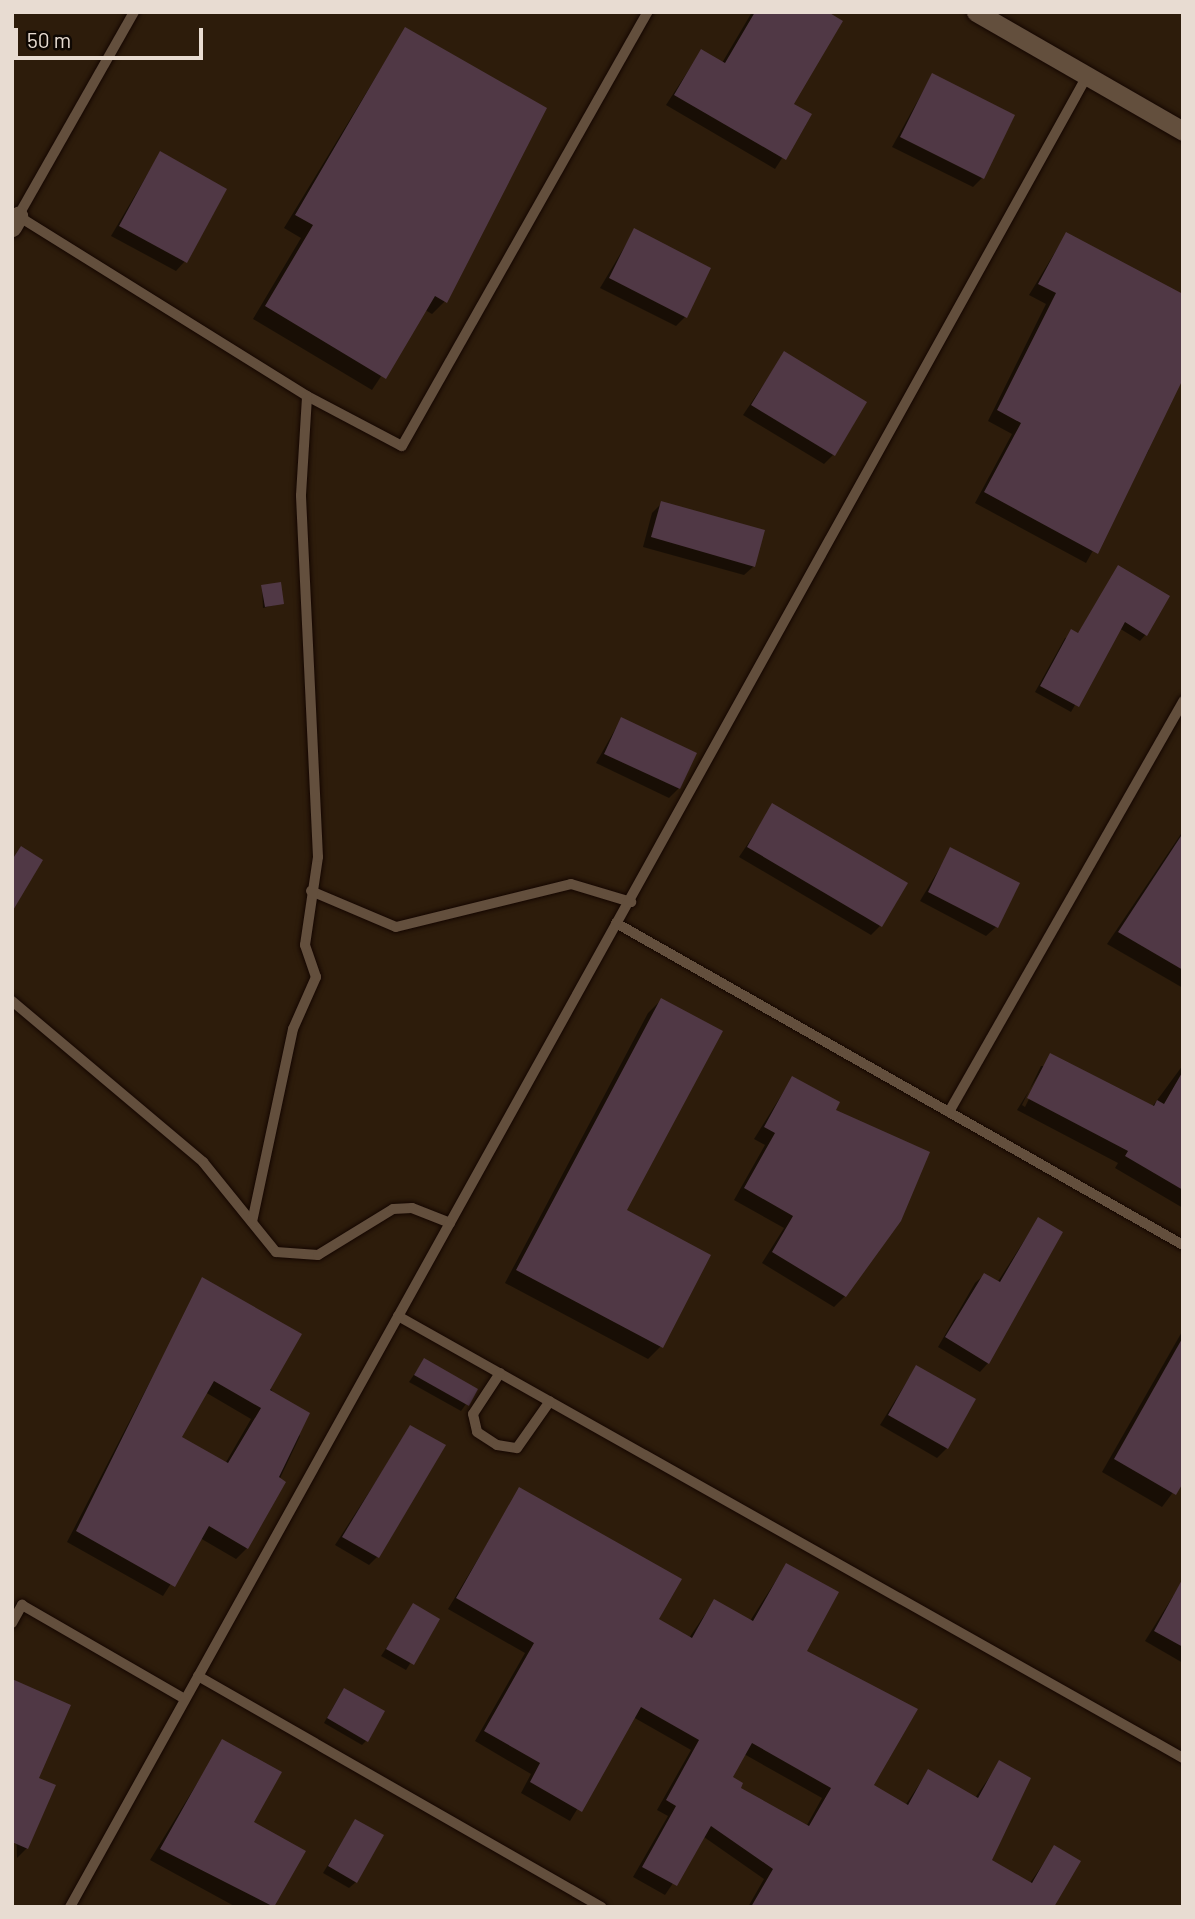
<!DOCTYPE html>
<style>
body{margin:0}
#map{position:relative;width:1195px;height:1919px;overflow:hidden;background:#2d1c0b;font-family:Barlow,sans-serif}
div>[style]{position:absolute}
.shadow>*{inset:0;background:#0007}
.building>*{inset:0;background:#503845}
.roads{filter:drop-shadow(0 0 2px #140600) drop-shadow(0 0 2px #140600)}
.service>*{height:10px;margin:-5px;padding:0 5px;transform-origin:5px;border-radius:5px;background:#634f3d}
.minor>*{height:19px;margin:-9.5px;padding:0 9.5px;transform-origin:9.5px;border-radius:9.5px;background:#634f3d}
.tertiary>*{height:19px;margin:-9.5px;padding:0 9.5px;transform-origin:9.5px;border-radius:9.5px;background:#634f3d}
span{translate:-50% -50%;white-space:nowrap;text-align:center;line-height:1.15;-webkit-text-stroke:5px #0f0803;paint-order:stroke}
.frame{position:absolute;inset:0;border:14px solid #e8dcd2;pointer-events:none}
.scale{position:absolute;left:14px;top:28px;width:189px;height:32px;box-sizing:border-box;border:4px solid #e8dcd2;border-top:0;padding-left:9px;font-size:21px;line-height:24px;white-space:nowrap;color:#e8dcd2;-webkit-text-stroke:5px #0f0803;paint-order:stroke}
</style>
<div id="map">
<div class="shadow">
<div style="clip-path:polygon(752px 12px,825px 12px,792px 104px,810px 115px,775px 169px,666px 105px,701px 51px,722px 63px)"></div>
<div style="clip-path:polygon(405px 29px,445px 301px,432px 314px,425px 310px,372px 390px,253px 319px,301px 238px,284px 228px)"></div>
<div style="clip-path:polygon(932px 75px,982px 178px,973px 187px,892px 147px)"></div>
<div style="clip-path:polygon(160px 153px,185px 261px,176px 271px,111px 236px)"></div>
<div style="clip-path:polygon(634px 231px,685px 317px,676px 326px,600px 288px)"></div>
<div style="clip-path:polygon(1066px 234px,1149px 450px,1086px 563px,975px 503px,1012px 434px,988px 421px,1046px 304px,1029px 295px)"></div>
<div style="clip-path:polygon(784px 354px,833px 455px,824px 464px,743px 415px)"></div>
<div style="clip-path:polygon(662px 503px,754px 566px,744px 575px,643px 547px,652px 513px)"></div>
<div style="clip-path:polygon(1118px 567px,1146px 634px,1140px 641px,1119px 628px,1071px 712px,1035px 692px,1065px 638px,1077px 635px)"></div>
<div style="clip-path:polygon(262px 587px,283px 603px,263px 608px)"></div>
<div style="clip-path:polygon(621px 719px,679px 788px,669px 798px,596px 763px)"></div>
<div style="clip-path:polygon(773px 806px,880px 926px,871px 935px,739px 857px)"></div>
<div style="clip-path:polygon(1183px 831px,1183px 988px,1107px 944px)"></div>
<div style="clip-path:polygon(951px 849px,996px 927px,986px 936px,920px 901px)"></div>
<div style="clip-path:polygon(661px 1000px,625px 1211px,661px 1346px,648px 1359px,505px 1283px,648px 1013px)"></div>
<div style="clip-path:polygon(evenodd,1051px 1055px,1152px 1107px,1183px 1065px,1183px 1208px,1115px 1168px,1118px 1163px,1017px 1110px,1051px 1055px,1041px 1066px,1045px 1066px,1025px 1107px,1022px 1105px,1041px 1066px)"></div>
<div style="clip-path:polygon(792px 1078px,833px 1111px,845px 1296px,834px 1307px,762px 1263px,784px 1228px,734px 1200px,765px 1145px,754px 1139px)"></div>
<div style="clip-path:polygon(1038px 1219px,988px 1363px,980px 1372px,938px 1347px,975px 1283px,984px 1275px,997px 1283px)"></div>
<div style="clip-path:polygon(evenodd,203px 1279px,300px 1436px,247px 1548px,236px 1559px,200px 1538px,163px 1596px,67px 1542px,203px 1279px,205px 1392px,251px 1419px,225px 1464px,180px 1438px,205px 1392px)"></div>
<div style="clip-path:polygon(1183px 1330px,1183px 1479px,1162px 1507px,1102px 1472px)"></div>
<div style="clip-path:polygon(424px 1360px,476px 1390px,461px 1411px,409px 1382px)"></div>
<div style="clip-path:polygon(916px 1367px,947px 1448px,937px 1458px,880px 1425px)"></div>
<div style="clip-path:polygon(411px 1427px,378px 1556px,369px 1565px,335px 1545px)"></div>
<div style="clip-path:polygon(evenodd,520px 1489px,656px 1620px,689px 1638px,714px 1601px,750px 1621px,786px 1565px,804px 1651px,871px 1786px,905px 1806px,928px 1771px,975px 1798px,1000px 1762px,990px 1860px,1030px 1883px,1054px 1848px,1078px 1862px,989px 1907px,748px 1907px,764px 1879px,704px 1837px,665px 1895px,633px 1877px,668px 1816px,657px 1810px,691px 1750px,633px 1717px,570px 1821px,521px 1793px,531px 1774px,475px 1741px,525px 1653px,448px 1609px,520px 1489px,744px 1754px,822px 1798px,806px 1827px,738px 1788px,730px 1777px,744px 1754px)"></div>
<div style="clip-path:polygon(1180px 1585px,1183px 1587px,1183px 1663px,1145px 1641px)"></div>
<div style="clip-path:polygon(414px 1606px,438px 1619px,406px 1670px,381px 1656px)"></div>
<div style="clip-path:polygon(12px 1681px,37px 1779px,27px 1848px,17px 1858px)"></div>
<div style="clip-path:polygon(340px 1695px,367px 1740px,362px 1745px,324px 1723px)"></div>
<div style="clip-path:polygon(223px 1741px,251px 1823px,303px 1852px,272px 1907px,236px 1907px,150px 1860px)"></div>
<div style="clip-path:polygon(355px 1821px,356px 1882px,349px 1888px,323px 1873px)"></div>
</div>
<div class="building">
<div style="clip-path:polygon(755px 12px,828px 12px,843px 21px,794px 104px,812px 114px,786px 160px,674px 95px,701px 49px,725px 63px)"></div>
<div style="clip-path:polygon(405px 27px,547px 108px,447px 303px,435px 296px,386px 379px,265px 306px,313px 225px,295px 215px)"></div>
<div style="clip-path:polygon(932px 73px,1015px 115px,984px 179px,900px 137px)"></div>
<div style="clip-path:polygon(160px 151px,227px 189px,187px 263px,119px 226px)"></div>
<div style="clip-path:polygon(634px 228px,711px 268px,687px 318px,609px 278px)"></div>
<div style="clip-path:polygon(1066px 232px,1183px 294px,1183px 379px,1098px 554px,984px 492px,1021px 423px,997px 410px,1056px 293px,1038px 284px)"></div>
<div style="clip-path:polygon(784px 351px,867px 402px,835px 456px,751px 405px)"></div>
<div style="clip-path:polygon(661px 501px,765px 530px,755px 567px,651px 537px)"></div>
<div style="clip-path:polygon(1118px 565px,1170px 596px,1147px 636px,1125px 622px,1079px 707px,1040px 686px,1071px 629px,1078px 633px)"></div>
<div style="clip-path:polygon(281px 582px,284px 604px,265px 607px,261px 585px)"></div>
<div style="clip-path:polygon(621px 717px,697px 753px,680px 789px,604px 754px)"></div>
<div style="clip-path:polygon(772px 803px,908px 883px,882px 927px,747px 847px)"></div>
<div style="clip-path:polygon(1183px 833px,1183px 970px,1118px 932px)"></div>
<div style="clip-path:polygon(21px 846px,43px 860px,12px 912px,12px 860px)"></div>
<div style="clip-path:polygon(950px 847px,1020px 883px,998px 928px,928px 892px)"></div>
<div style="clip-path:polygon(661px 998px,723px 1031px,627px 1210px,711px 1255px,663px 1348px,516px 1270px)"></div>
<div style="clip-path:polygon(1050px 1053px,1154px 1106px,1157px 1100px,1164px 1104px,1183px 1071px,1183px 1190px,1125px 1156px,1128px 1151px,1027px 1098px)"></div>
<div style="clip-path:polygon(792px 1076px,840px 1102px,836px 1110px,930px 1152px,901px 1221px,846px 1297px,772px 1252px,793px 1216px,744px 1188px,775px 1133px,764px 1127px)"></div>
<div style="clip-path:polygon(1038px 1217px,1063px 1232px,989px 1364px,945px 1337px,984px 1273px,1000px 1282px)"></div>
<div style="clip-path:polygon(evenodd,202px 1277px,302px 1334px,270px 1390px,310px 1413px,279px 1477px,286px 1482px,248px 1549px,209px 1526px,175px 1587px,76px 1531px,202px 1277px,214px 1381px,261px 1408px,228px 1463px,182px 1437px,214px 1381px)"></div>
<div style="clip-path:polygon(1183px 1337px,1183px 1483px,1176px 1495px,1114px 1459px)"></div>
<div style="clip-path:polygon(424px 1358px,478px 1389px,469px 1406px,414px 1375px)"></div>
<div style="clip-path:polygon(916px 1365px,976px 1399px,948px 1449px,888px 1415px)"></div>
<div style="clip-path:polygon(410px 1425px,446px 1445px,379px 1558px,342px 1537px)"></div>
<div style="clip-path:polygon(evenodd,519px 1487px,682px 1579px,659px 1619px,692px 1638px,714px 1599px,753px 1621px,786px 1563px,839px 1592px,807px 1651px,918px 1709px,874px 1785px,908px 1805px,928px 1769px,978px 1798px,999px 1760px,1031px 1778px,992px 1860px,1032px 1883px,1054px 1845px,1081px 1861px,1054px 1907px,751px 1907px,773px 1869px,711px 1826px,677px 1886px,642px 1867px,676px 1806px,666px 1800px,699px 1740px,641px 1707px,582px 1812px,530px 1782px,540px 1763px,484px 1731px,534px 1643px,456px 1598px,519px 1487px,752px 1743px,831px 1788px,809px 1826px,741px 1788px,743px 1783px,733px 1777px,752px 1743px)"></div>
<div style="clip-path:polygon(1183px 1578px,1183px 1647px,1154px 1631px)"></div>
<div style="clip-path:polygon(413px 1603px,440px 1619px,414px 1665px,386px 1649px)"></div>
<div style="clip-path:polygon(12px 1679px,71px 1705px,39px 1778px,56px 1785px,28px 1849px,12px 1842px)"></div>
<div style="clip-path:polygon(344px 1688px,385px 1711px,368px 1742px,327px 1718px)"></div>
<div style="clip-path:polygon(222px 1739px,282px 1772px,254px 1822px,306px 1851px,274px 1907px,160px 1849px)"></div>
<div style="clip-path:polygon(355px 1819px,384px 1835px,357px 1883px,328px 1866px)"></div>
</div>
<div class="roads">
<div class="service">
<div style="left:134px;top:12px;width:235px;rotate:119.6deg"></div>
<div style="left:18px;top:216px;width:340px;rotate:31.9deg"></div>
<div style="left:307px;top:396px;width:107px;rotate:27.8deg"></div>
<div style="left:402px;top:446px;width:499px;rotate:-60.5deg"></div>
<div style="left:311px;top:891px;width:92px;rotate:23deg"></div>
<div style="left:396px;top:927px;width:180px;rotate:-13.8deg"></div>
<div style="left:571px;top:884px;width:63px;rotate:16.7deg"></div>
<div style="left:616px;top:923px;width:652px;rotate:29.59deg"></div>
<div style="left:12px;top:1001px;width:250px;rotate:40.1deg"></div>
<div style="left:203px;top:1162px;width:116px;rotate:51deg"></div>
<div style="left:276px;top:1252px;width:42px;rotate:4.1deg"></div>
<div style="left:318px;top:1255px;width:88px;rotate:-31.5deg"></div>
<div style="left:393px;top:1209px;width:19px;rotate:-3deg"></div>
<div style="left:412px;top:1208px;width:41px;rotate:21.5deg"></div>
<div style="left:949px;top:1112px;width:473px;rotate:-60.3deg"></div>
<div style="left:252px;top:1222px;width:197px;rotate:-78deg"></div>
<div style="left:293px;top:1029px;width:57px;rotate:-66.1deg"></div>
<div style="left:316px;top:977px;width:34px;rotate:-109deg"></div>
<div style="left:305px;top:945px;width:89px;rotate:-81.6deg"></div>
<div style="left:318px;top:857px;width:362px;rotate:-92.7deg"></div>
<div style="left:301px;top:495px;width:99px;rotate:-86.5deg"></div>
<div style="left:398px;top:1316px;width:901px;rotate:29.38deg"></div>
<div style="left:500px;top:1373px;width:49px;rotate:123.4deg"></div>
<div style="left:473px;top:1414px;width:18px;rotate:77deg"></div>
<div style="left:477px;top:1432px;width:24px;rotate:33deg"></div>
<div style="left:497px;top:1445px;width:20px;rotate:9deg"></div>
<div style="left:517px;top:1448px;width:57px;rotate:-54.9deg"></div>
<div style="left:12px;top:1623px;width:21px;rotate:-61deg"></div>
<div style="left:22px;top:1605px;width:188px;rotate:30deg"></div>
<div style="left:198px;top:1676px;width:465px;rotate:29.8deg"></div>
<div style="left:70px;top:1907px;width:2094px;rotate:-60.95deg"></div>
</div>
<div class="minor">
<div style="left:12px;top:227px;width:13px;rotate:-61deg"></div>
</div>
<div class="tertiary">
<div style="left:976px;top:12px;width:239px;rotate:29.9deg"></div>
</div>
</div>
<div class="frame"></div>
<div class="scale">50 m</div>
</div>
